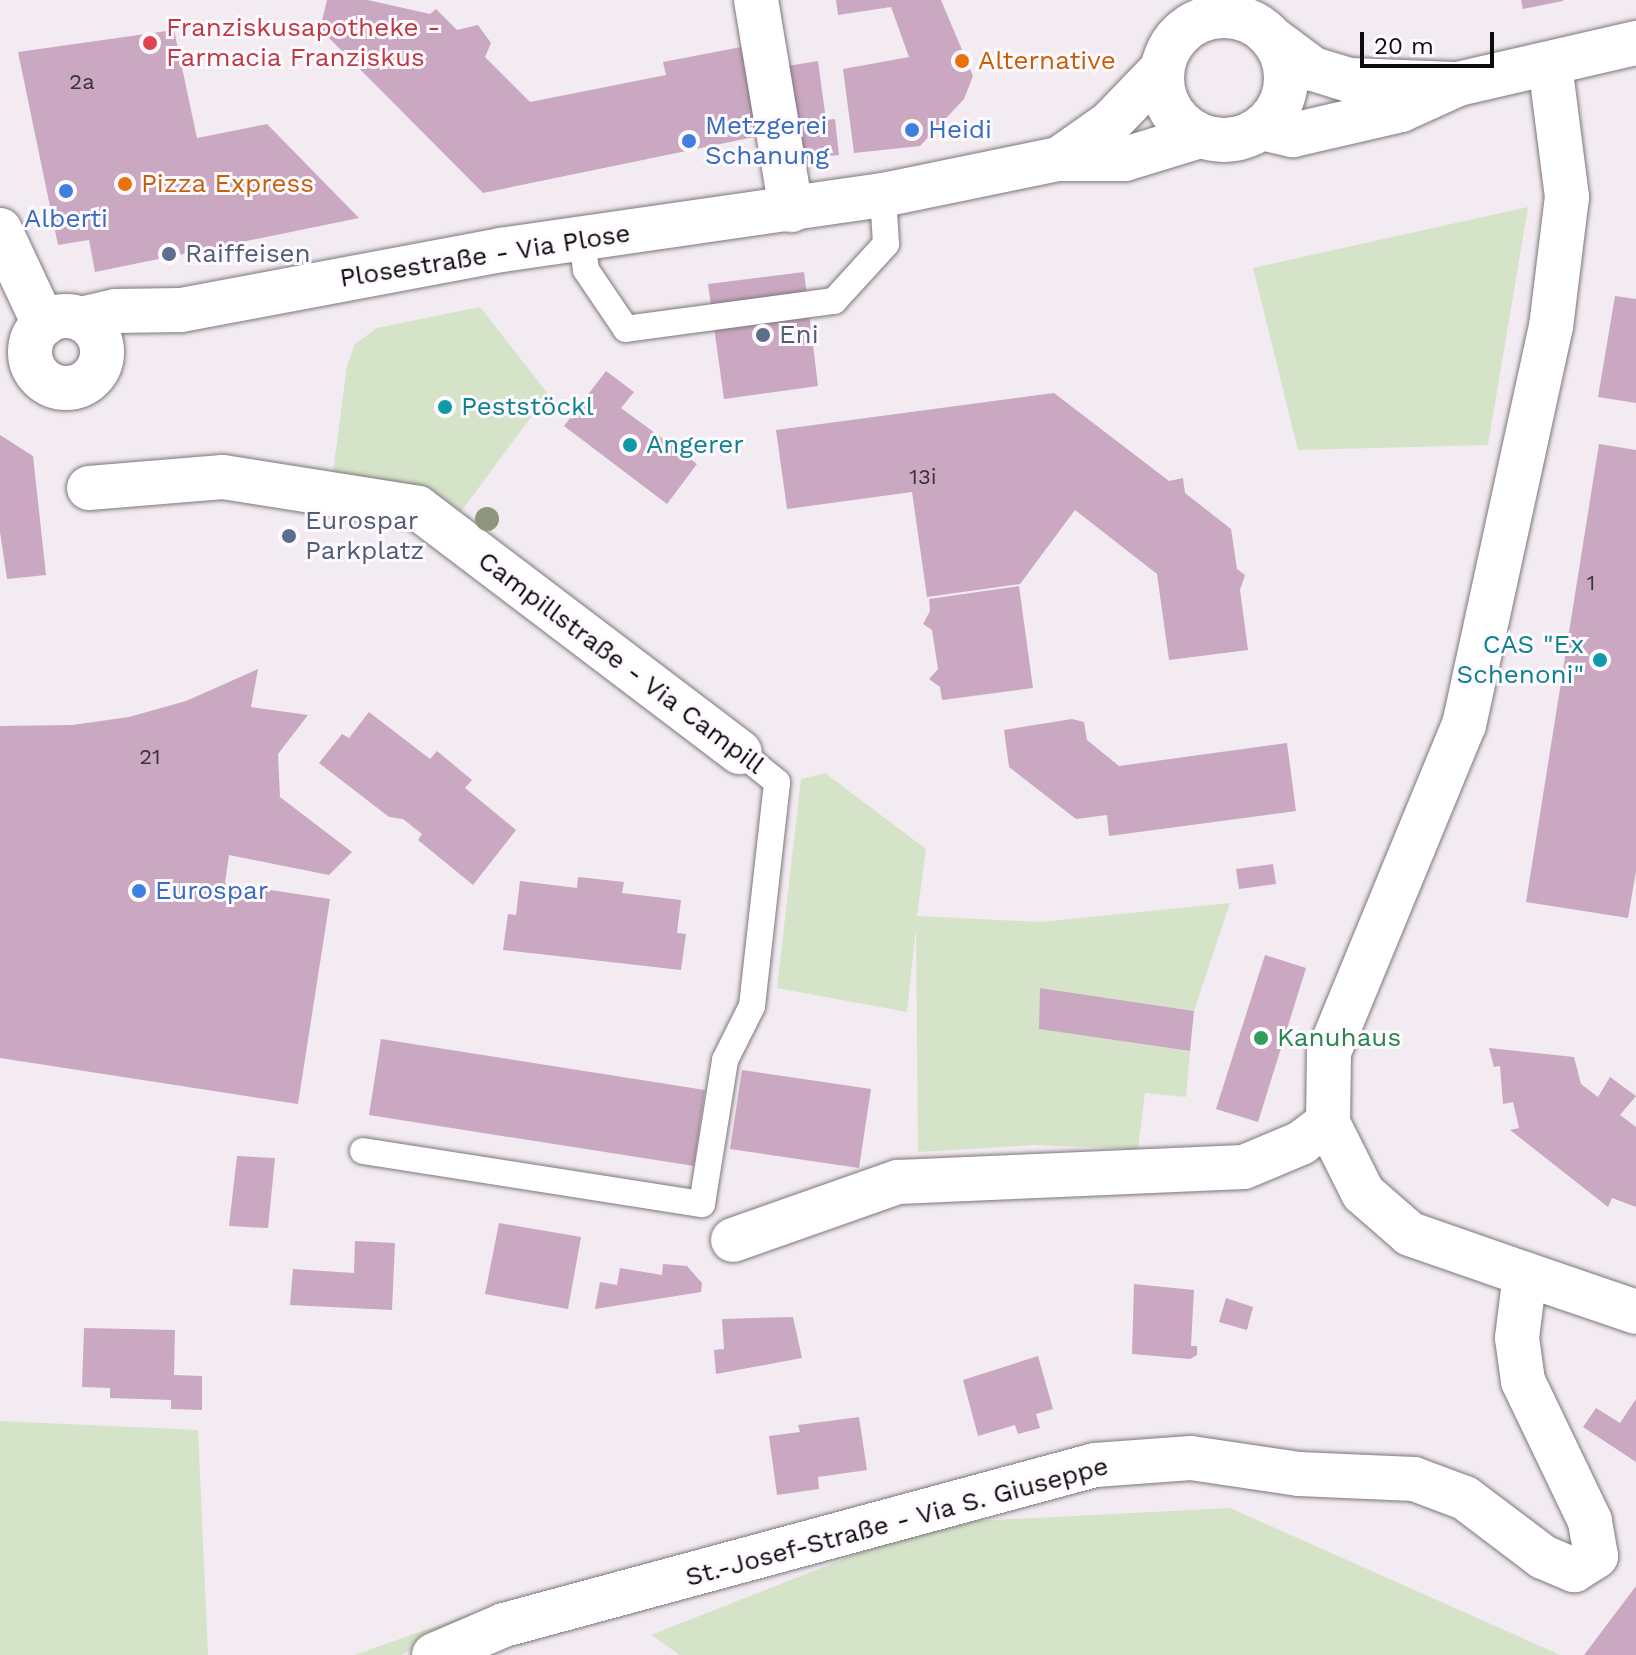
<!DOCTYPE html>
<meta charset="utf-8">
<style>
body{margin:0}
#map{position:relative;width:1636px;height:1655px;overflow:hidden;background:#f2ebf1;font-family:"Work Sans",sans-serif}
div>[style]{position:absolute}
.green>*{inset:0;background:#d5e3c8}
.building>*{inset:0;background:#cba8c1}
.roads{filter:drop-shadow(0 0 2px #7d777c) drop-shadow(0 0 2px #7d777c)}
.lane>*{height:26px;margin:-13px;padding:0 13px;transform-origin:13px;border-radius:13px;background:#fff}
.street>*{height:44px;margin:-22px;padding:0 22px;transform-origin:22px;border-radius:22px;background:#fff}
.secondary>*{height:44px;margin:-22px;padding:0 22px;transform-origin:22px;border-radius:22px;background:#fff}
.secondary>.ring{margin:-22px;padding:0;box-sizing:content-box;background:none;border:44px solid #fff;border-radius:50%}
.trees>*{width:24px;height:24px;margin:-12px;border-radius:50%;background:#8d967c}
.dots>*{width:22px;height:22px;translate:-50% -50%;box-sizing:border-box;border:4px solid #fef9fe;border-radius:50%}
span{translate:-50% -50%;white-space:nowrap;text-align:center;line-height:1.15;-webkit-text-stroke:6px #fef9fe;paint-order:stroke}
.number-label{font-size:22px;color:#3c323a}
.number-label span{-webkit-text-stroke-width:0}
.health-label{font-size:26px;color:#be3a42}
.left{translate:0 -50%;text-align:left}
.food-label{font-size:26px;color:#c56008}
.shop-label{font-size:26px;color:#366cbe}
.service-label{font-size:26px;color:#4e5e75}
.street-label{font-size:26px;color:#0d0b0d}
.culture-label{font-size:26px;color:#0d838f}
.right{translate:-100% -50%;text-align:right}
.leisure-label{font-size:26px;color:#27864d}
.scale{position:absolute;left:1360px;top:32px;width:134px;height:36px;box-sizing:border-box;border:4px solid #0d0b0d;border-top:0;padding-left:10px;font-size:24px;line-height:28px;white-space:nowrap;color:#0d0b0d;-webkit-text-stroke:6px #fef9fe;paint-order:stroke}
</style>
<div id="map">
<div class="green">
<div style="clip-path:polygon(1528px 207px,1488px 445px,1298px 450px,1253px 268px)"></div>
<div style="clip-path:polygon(480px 307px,548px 394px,457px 517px,425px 488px,333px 472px,347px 366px,355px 344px,377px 328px)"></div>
<div style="clip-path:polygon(825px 773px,926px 849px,917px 916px,1040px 922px,1230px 903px,1194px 1011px,1041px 988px,1040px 1029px,1190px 1051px,1186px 1097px,1145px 1093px,1138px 1149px,1035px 1145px,918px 1152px,916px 927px,907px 1012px,777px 988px,801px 779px)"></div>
<div style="clip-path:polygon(0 1421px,198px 1430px,208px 1655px,0 1655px)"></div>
<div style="clip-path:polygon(1230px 1508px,1560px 1655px,680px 1655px,651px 1635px,935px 1523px)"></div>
<div style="clip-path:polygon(475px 1612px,401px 1655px,355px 1655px)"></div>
</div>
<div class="building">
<div style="clip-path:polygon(327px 0,368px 0,430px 14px,436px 9px,457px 30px,478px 25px,491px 43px,485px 57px,530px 102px,666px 75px,663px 62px,741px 47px,759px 136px,483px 193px,320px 29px)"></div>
<div style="clip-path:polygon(836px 0,941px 0,973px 76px,964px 99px,920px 146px,854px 153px,843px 69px,909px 57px,891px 7px,838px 15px)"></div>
<div style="clip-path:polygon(1521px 0,1563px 0,1563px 1px,1523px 9px)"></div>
<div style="clip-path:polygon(174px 30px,197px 138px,267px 124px,359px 218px,95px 272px,89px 240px,58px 245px,18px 52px)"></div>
<div style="clip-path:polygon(818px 61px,826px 120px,835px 119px,839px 155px,802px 159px,787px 66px)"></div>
<div style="clip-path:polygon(804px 272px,818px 386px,724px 399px,708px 284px)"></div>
<div style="clip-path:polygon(1615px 296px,1636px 299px,1636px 403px,1598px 397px)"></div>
<div style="clip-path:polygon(606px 371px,634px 392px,621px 408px,697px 464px,667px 504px,564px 426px)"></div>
<div style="clip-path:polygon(1054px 393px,1169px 481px,1183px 478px,1185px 493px,1231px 529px,1237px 569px,1245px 575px,1240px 590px,1248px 650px,1169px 660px,1157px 574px,1075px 510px,1020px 584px,927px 597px,912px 492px,787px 509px,776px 430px)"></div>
<div style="clip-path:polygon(0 435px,33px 456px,46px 575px,7px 579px,0 532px)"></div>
<div style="clip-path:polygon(1599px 444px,1636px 450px,1636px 871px,1628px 918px,1526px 902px)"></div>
<div style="clip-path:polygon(1019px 586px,1033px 688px,942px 700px,940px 687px,929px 679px,938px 669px,932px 630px,923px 624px,930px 611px,929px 599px)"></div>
<div style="clip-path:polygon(258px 669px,251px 707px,308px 715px,278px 754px,280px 797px,352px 852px,329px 875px,229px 855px,225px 883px,330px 899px,298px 1104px,0 1058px,0 726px,72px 725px,129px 717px,186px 701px)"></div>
<div style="clip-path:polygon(369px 712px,430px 759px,437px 751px,472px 780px,465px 788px,516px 830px,473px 885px,418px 840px,422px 834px,403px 819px,389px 817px,319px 763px,342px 734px,349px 738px)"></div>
<div style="clip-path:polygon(1072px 719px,1084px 722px,1087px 740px,1119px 766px,1287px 743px,1296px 811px,1109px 836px,1107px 815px,1076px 819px,1009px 767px,1004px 730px)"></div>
<div style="clip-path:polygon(1273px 864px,1276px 884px,1239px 889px,1236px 869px)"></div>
<div style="clip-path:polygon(578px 877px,624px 882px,622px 893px,681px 900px,677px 933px,686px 934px,681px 970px,503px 950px,508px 914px,516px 915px,520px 881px,577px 888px)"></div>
<div style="clip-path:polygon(1265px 955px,1306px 968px,1258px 1122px,1216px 1109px)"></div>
<div style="clip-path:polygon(1040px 988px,1194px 1011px,1190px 1051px,1039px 1029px)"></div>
<div style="clip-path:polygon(381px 1039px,705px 1090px,694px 1166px,369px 1115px)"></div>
<div style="clip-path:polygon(1489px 1048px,1574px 1057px,1581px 1084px,1598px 1097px,1610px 1077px,1636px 1096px,1620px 1115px,1636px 1127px,1636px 1207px,1612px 1198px,1608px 1207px,1510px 1130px,1519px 1128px,1513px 1102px,1503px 1104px,1500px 1066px,1494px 1067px)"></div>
<div style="clip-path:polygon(742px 1070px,871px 1089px,859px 1168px,730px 1149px)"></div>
<div style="clip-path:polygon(237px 1156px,275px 1158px,268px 1228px,229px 1226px)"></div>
<div style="clip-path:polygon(499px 1223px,581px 1237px,568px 1309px,485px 1294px)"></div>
<div style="clip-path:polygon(355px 1241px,395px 1243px,392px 1310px,290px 1305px,293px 1269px,354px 1273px)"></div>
<div style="clip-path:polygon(663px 1264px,687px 1266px,702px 1283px,701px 1292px,595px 1309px,600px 1282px,617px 1285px,620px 1268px,662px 1275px)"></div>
<div style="clip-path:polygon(1134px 1284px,1194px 1290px,1191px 1346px,1197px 1346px,1197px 1355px,1190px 1359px,1132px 1354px)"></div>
<div style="clip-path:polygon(1226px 1298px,1253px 1307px,1247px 1330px,1219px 1322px)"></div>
<div style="clip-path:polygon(793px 1317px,802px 1358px,716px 1374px,714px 1350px,724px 1349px,722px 1319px)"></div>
<div style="clip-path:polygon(84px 1328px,175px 1330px,174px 1375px,202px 1376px,202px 1410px,171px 1409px,171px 1400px,110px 1398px,110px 1388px,82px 1387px)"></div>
<div style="clip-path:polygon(1038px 1356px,1053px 1409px,1036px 1414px,1040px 1428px,1018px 1434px,1015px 1425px,978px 1436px,963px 1380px)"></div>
<div style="clip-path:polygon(1636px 1399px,1636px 1462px,1583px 1427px,1596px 1408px,1620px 1423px)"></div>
<div style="clip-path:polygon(859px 1417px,867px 1470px,818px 1477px,819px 1489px,777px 1495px,769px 1436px,800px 1432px,798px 1425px)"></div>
<div style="clip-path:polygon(1636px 1586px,1636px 1655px,1584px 1655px)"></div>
</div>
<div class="roads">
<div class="lane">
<div style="left:582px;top:238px;width:32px;rotate:83deg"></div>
<div style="left:586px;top:270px;width:71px;rotate:55.9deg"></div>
<div style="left:626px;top:329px;width:210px;rotate:-7.7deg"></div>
<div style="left:834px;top:301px;width:77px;rotate:-47.6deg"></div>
<div style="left:886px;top:244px;width:49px;rotate:-93.5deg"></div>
<div style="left:363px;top:1151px;width:343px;rotate:8.9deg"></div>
<div style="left:702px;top:1204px;width:146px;rotate:-80.9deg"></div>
<div style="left:725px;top:1060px;width:60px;rotate:-63.4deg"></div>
<div style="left:752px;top:1006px;width:225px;rotate:-83.6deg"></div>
<div style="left:777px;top:782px;width:48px;rotate:-141deg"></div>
</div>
<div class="street">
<div style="left:756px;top:0;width:213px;rotate:80.5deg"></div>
<div style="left:0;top:230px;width:104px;rotate:64.9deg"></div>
<div style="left:89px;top:488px;width:134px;rotate:-4.7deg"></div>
<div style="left:223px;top:477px;width:197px;rotate:9deg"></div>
<div style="left:418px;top:508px;width:404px;rotate:37.2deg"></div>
<div style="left:733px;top:1240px;width:175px;rotate:-19.4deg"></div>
<div style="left:898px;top:1182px;width:346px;rotate:-2.5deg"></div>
<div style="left:1244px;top:1167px;width:62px;rotate:-22.8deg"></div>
<div style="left:1301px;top:1143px;width:34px;rotate:-37deg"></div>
<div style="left:1525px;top:1274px;width:117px;rotate:18.9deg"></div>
<div style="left:434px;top:1655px;width:76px;rotate:-23.2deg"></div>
<div style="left:504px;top:1625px;width:612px;rotate:-15.15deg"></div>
<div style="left:1095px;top:1465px;width:96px;rotate:-4.2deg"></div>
<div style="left:1191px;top:1458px;width:109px;rotate:8.4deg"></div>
<div style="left:1299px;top:1474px;width:115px;rotate:2.5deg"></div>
<div style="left:1414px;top:1479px;width:54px;rotate:20.4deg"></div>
<div style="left:1465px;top:1498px;width:98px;rotate:37.1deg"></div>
<div style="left:1543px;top:1557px;width:34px;rotate:23deg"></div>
<div style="left:1574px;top:1570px;width:26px;rotate:-32deg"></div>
<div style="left:1596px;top:1556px;width:36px;rotate:-100deg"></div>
<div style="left:1590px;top:1521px;width:155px;rotate:-115.6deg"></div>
<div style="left:1523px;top:1381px;width:43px;rotate:-97.9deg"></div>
<div style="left:1517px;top:1338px;width:64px;rotate:-82.9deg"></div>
<div style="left:1525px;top:1274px;width:122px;rotate:-160.8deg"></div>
<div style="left:1410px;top:1234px;width:62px;rotate:-138.9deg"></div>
<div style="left:1363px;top:1193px;width:78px;rotate:-116.6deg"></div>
<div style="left:1328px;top:1123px;width:71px;rotate:-89.2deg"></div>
<div style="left:1329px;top:1052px;width:354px;rotate:-67.6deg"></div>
<div style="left:1464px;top:725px;width:407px;rotate:-77.7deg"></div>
<div style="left:1551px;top:327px;width:131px;rotate:-83deg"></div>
<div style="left:1567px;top:197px;width:134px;rotate:-97.3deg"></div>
</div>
<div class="secondary">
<div class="ring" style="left:1162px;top:16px;width:80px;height:80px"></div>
<div style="left:1274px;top:40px;width:49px;rotate:36.6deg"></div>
<div style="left:1313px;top:69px;width:39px;rotate:17deg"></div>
<div style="left:1350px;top:80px;width:105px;rotate:2.2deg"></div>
<div style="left:1262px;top:128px;width:32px;rotate:13deg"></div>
<div style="left:1293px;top:135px;width:111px;rotate:-13deg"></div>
<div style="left:1401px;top:110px;width:63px;rotate:-24.5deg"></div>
<div style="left:1458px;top:84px;width:183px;rotate:-13deg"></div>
<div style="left:1059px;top:159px;width:62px;rotate:-35.2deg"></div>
<div style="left:1110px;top:123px;width:75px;rotate:-46.1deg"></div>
<div class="ring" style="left:30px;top:316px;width:28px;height:28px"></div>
<div style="left:81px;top:319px;width:36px;rotate:-13deg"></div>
<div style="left:116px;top:311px;width:65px;rotate:-0.9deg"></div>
<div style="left:181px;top:310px;width:326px;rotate:-10.6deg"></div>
<div style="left:501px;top:250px;width:386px;rotate:-8.2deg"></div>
<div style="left:883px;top:195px;width:180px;rotate:-11.6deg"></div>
<div style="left:1059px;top:159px;width:66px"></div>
<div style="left:1125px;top:159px;width:78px;rotate:-17deg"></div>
</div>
</div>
<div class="trees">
<div style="left:487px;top:519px"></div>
</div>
<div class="dots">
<div style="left:150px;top:43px;background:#e0444e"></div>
<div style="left:962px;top:61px;background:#e8710a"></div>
<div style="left:912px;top:130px;background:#3f7fe0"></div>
<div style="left:689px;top:141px;background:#3f7fe0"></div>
<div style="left:125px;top:184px;background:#e8710a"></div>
<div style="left:66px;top:191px;background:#3f7fe0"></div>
<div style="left:169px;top:254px;background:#5c6f8a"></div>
<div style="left:763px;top:335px;background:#5c6f8a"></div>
<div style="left:445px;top:407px;background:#0f9aa8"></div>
<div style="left:630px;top:445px;background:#0f9aa8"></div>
<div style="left:289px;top:536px;background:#5c6f8a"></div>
<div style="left:1600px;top:660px;background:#0f9aa8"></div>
<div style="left:139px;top:891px;background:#3f7fe0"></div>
<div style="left:1261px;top:1038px;background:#2e9e5b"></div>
</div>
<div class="number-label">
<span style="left:82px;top:82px">2a</span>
<span style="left:923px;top:477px">13i</span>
<span style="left:1591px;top:583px">1</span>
<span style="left:150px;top:757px">21</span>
</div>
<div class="health-label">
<span class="left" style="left:166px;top:43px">Franziskusapotheke -<br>Farmacia Franziskus</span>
</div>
<div class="food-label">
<span class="left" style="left:978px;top:61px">Alternative</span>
<span class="left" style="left:141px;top:184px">Pizza Express</span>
</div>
<div class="shop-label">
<span class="left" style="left:705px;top:141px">Metzgerei<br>Schanung</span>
<span class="left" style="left:928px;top:130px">Heidi</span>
<span style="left:66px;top:219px">Alberti</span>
<span class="left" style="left:155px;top:891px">Eurospar</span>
</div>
<div class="service-label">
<span class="left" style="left:185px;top:254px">Raiffeisen</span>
<span class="left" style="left:779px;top:335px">Eni</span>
<span class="left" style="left:305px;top:536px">Eurospar<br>Parkplatz</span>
</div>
<div class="street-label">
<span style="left:485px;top:256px;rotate:-9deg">Plosestraße - Via Plose</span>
<span style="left:621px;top:663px;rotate:37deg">Campillstraße - Via Campill</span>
<span style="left:897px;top:1522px;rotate:-15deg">St.-Josef-Straße - Via S. Giuseppe</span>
</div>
<div class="culture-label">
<span class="left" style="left:461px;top:407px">Peststöckl</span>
<span class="left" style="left:646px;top:445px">Angerer</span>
<span class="right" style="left:1584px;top:660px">CAS "Ex<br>Schenoni"</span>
</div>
<div class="leisure-label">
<span class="left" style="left:1277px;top:1038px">Kanuhaus</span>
</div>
<div class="scale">20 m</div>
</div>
